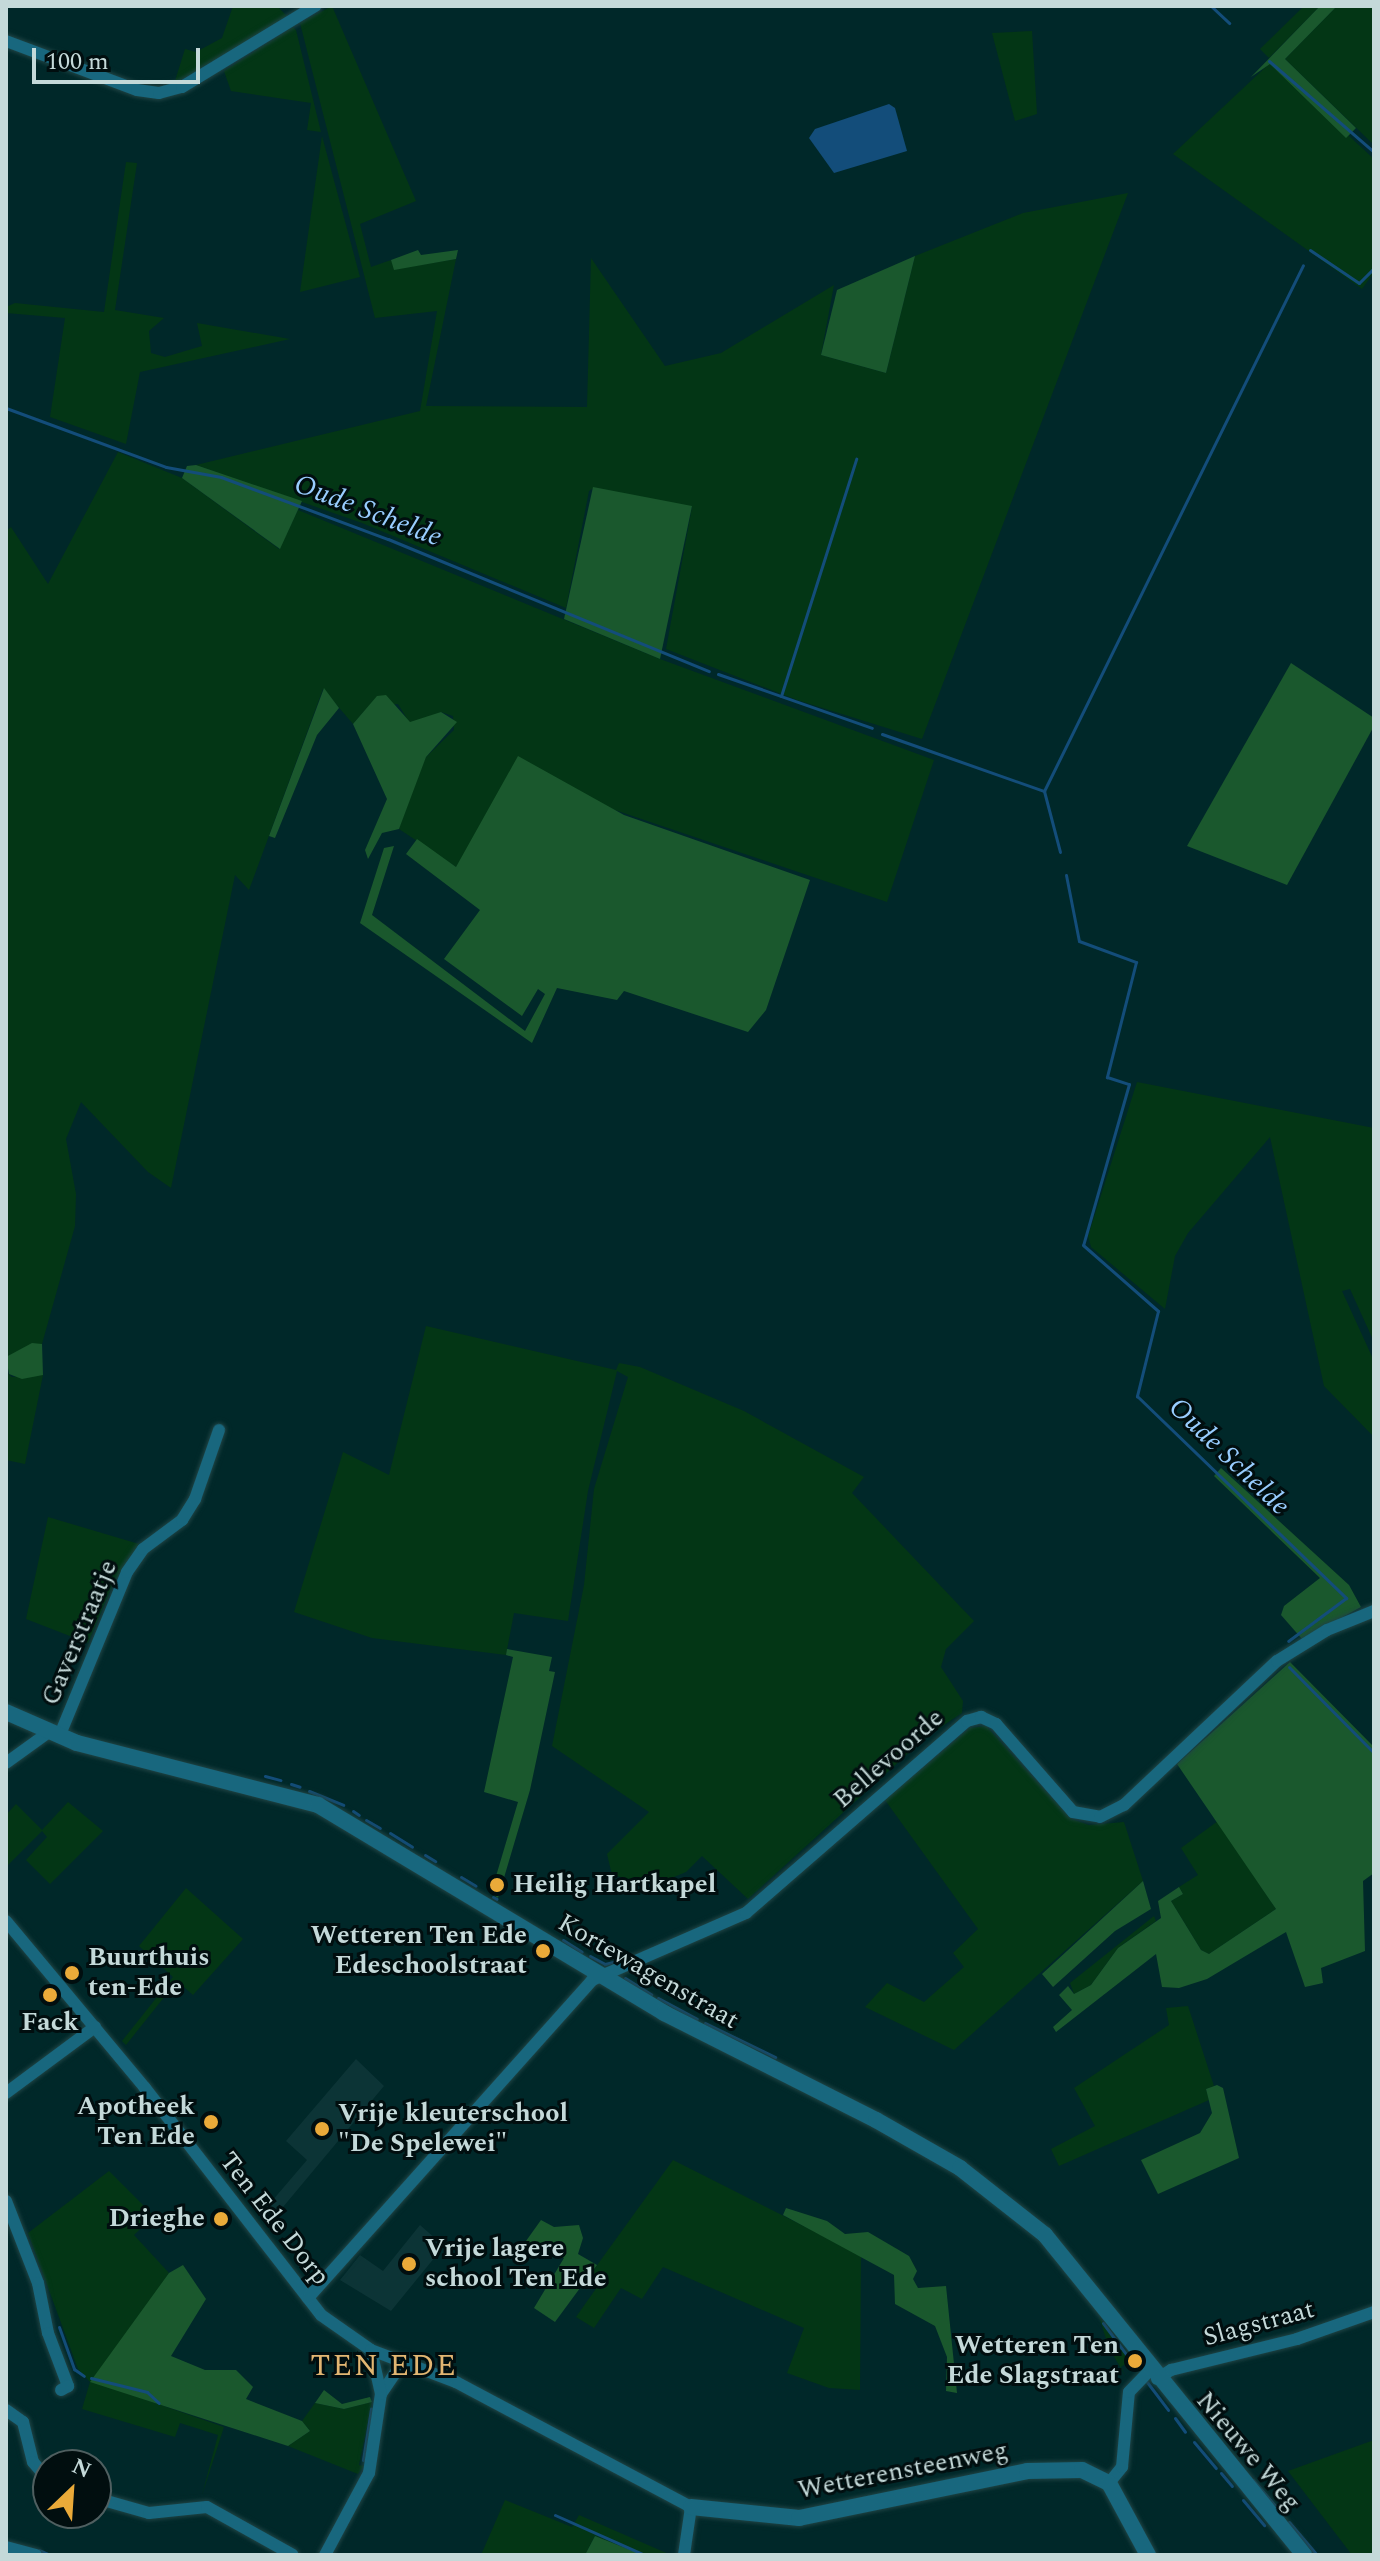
<!DOCTYPE html>
<style>
body{margin:0}
#map{position:relative;width:1380px;height:2561px;overflow:hidden;background:#002829;font-family:Spectral,serif}
div>[style]{position:absolute}
.built>*{inset:0;background:#0c3436}
.green>*{inset:0;background:#033615}
.forest>*{inset:0;background:#1a582d}
.water>*{inset:0;background:#134d7a}
.stream>*{height:3px;margin:-1.5px;padding:0 1.5px;transform-origin:1.5px;border-radius:1.5px;background:#134d7a}
.roads{filter:drop-shadow(0 0 2px #1f4445) drop-shadow(0 0 2px #1f4445)}
.minor>*{height:12px;margin:-6px;padding:0 6px;transform-origin:6px;border-radius:6px;background:#18677e}
.tertiary>*{height:16px;margin:-8px;padding:0 8px;transform-origin:8px;border-radius:8px;background:#18677e}
.dots>*{width:22px;height:22px;translate:-50% -50%;box-sizing:border-box;border:4px solid #010e0f;border-radius:50%}
span{translate:-50% -50%;white-space:nowrap;text-align:center;line-height:1.15;-webkit-text-stroke:6px #010e0f;paint-order:stroke}
.street-label{font-size:26px;color:#c4d9d9}
.poi-label{font-size:26px;color:#c4d9d9;font-weight:700}
.left{translate:0 -50%;text-align:left}
.right{translate:-100% -50%;text-align:right}
.water-label{font-size:28px;color:#98cdff;font-style:italic}
.quarter-label{font-size:30px;color:#e2b672;letter-spacing:2px}
.frame{position:absolute;inset:0;border:8px solid #c4d9d9;pointer-events:none}
.north{position:absolute;left:32px;top:2449px;width:80px;height:80px;box-sizing:border-box;background:#010e0f;border:2px solid #4f5f60;border-radius:50%;rotate:25deg;font-size:22px;font-weight:700;line-height:32px;text-align:center;color:#c4d9d9}
.north::after{content:'';display:block;margin:auto;width:28px;height:36px;background:#eaaa39;clip-path:polygon(50% 0,100% 100%,50% 72%,0 100%)}
.scale{position:absolute;left:32px;top:48px;width:168px;height:36px;box-sizing:border-box;border:4px solid #c4d9d9;border-top:0;padding-left:10px;font-size:24px;line-height:28px;white-space:nowrap;color:#c4d9d9;-webkit-text-stroke:6px #010e0f;paint-order:stroke}
</style>
<div id="map">
<div class="built">
<div style="clip-path:polygon(356px 2059px,384px 2086px,273px 2219px,266px 2208px,307px 2160px,286px 2141px)"></div>
<div style="clip-path:polygon(420px 2225px,444px 2246px,391px 2311px,340px 2280px,360px 2255px,383px 2271px)"></div>
</div>
<div class="green">
<div style="clip-path:polygon(233px 6px,277px 6px,288px 17px,174px 84px,185px 49px,196px 52px,222px 38px)"></div>
<div style="clip-path:polygon(332px 6px,416px 201px,360px 224px,371px 267px,391px 260px,395px 269px,456px 259px,426px 406px,587px 407px,591px 258px,665px 366px,721px 353px,834px 285px,821px 355px,886px 373px,915px 256px,1023px 213px,1128px 193px,922px 739px,797px 700px,666px 649px,692px 507px,594px 488px,589px 491px,566px 608px,362px 523px,196px 465px,420px 411px,437px 311px,375px 318px,300px 23px)"></div>
<div style="clip-path:polygon(1304px 6px,1320px 6px,1269px 58px,1260px 49px)"></div>
<div style="clip-path:polygon(1337px 6px,1374px 6px,1374px 145px,1285px 59px)"></div>
<div style="clip-path:polygon(293px 27px,296px 30px,321px 132px,307px 130px,311px 103px,231px 91px,224px 71px)"></div>
<div style="clip-path:polygon(1032px 31px,1037px 114px,1015px 121px,992px 33px)"></div>
<div style="clip-path:polygon(1270px 63px,1374px 159px,1374px 272px,1362px 289px,1173px 154px)"></div>
<div style="clip-path:polygon(322px 136px,360px 277px,300px 292px)"></div>
<div style="clip-path:polygon(126px 162px,137px 163px,115px 310px,164px 318px,149px 331px,151px 353px,165px 357px,202px 346px,197px 323px,290px 339px,140px 372px,126px 444px,50px 417px,65px 318px,6px 313px,6px 307px,15px 303px,104px 312px)"></div>
<div style="clip-path:polygon(118px 452px,182px 478px,279px 549px,298px 510px,660px 659px,934px 760px,887px 902px,609px 808px,456px 867px,399px 829px,410px 789px,426px 757px,454px 730px,453px 716px,441px 712px,417px 724px,409px 722px,398px 704px,368px 707px,353px 724px,323px 689px,249px 890px,235px 875px,171px 1188px,148px 1172px,81px 1102px,66px 1139px,76px 1194px,75px 1226px,42px 1344px,6px 1357px,6px 531px,11px 527px,48px 584px)"></div>
<div style="clip-path:polygon(1137px 1082px,1374px 1128px,1374px 1342px,1350px 1289px,1342px 1291px,1374px 1361px,1374px 1437px,1324px 1386px,1270px 1137px,1188px 1233px,1175px 1256px,1165px 1309px,1091px 1247px,1088px 1236px)"></div>
<div style="clip-path:polygon(426px 1326px,616px 1370px,619px 1363px,640px 1367px,744px 1411px,864px 1477px,852px 1493px,974px 1621px,946px 1649px,941px 1667px,963px 1701px,962px 1713px,926px 1737px,748px 1899px,702px 1856px,686px 1872px,655px 1885px,612px 1875px,607px 1854px,649px 1812px,552px 1746px,584px 1585px,594px 1489px,628px 1377px,617px 1371px,588px 1491px,568px 1621px,514px 1613px,506px 1655px,372px 1638px,294px 1612px,343px 1452px,389px 1475px)"></div>
<div style="clip-path:polygon(6px 1372px,12px 1377px,43px 1375px,25px 1464px,6px 1460px)"></div>
<div style="clip-path:polygon(48px 1517px,139px 1544px,113px 1584px,88px 1643px,26px 1619px)"></div>
<div style="clip-path:polygon(986px 1726px,1071px 1819px,1089px 1825px,1124px 1822px,1143px 1881px,954px 2050px,865px 2007px,887px 1983px,924px 2002px,964px 1967px,953px 1953px,978px 1929px,885px 1800px,970px 1728px)"></div>
<div style="clip-path:polygon(68px 1802px,103px 1831px,50px 1884px,26px 1860px,47px 1837px,42px 1831px,6px 1867px,6px 1815px,16px 1804px,42px 1830px)"></div>
<div style="clip-path:polygon(1218px 1821px,1276px 1909px,1209px 1954px,1201px 1950px,1171px 1901px,1183px 1894px,1179px 1887px,1198px 1875px,1181px 1848px)"></div>
<div style="clip-path:polygon(186px 1888px,243px 1939px,193px 1995px,177px 1981px,126px 2045px,122px 2041px,173px 1977px,139px 1946px)"></div>
<div style="clip-path:polygon(1154px 1916px,1156px 1921px,1118px 1948px,1091px 1985px,1074px 1994px,1070px 1983px)"></div>
<div style="clip-path:polygon(1188px 2006px,1214px 2086px,1206px 2089px,1209px 2100px,1059px 2166px,1051px 2149px,1095px 2126px,1074px 2088px,1169px 2025px,1166px 2008px)"></div>
<div style="clip-path:polygon(673px 2160px,861px 2255px,860px 2390px,829px 2388px,787px 2373px,804px 2328px,663px 2267px,642px 2299px,621px 2288px,594px 2328px,576px 2317px,600px 2283px,590px 2275px)"></div>
<div style="clip-path:polygon(109px 2171px,154px 2216px,134px 2235px,169px 2273px,154px 2296px,135px 2396px,224px 2427px,202px 2495px,218px 2435px,180px 2423px,175px 2437px,82px 2409px,90px 2382px,78px 2369px,28px 2233px)"></div>
<div style="clip-path:polygon(1099px 2317px,1139px 2367px,1128px 2362px,1121px 2367px,1126px 2377px,1109px 2348px)"></div>
<div style="clip-path:polygon(372px 2402px,359px 2465px,364px 2466px,358px 2474px,288px 2446px,310px 2431px,302px 2421px,315px 2403px,344px 2409px)"></div>
<div style="clip-path:polygon(1374px 2440px,1374px 2555px,1352px 2555px,1288px 2471px)"></div>
<div style="clip-path:polygon(505px 2500px,572px 2527px,579px 2515px,671px 2555px,641px 2555px,595px 2536px,585px 2555px,481px 2555px)"></div>
</div>
<div class="forest">
<div style="clip-path:polygon(1320px 6px,1337px 6px,1285px 59px,1356px 128px,1346px 138px,1270px 64px,1251px 77px)"></div>
<div style="clip-path:polygon(418px 250px,421px 255px,458px 250px,456px 259px,394px 270px,391px 260px)"></div>
<div style="clip-path:polygon(915px 256px,886px 373px,821px 355px,837px 290px)"></div>
<div style="clip-path:polygon(196px 465px,302px 501px,280px 549px,182px 478px,187px 466px)"></div>
<div style="clip-path:polygon(593px 487px,692px 506px,660px 659px,564px 619px)"></div>
<div style="clip-path:polygon(1291px 663px,1374px 718px,1374px 726px,1287px 885px,1187px 846px)"></div>
<div style="clip-path:polygon(324px 688px,339px 708px,317px 735px,275px 838px,269px 836px)"></div>
<div style="clip-path:polygon(386px 695px,410px 722px,441px 712px,457px 722px,426px 757px,399px 829px,382px 833px,368px 859px,365px 850px,387px 799px,353px 724px,377px 696px)"></div>
<div style="clip-path:polygon(518px 756px,624px 815px,810px 880px,766px 1010px,748px 1032px,624px 991px,617px 1000px,557px 988px,532px 1043px,360px 923px,384px 848px,394px 846px,372px 915px,525px 1031px,545px 994px,538px 989px,522px 1016px,444px 959px,480px 910px,406px 854px,417px 839px,456px 867px)"></div>
<div style="clip-path:polygon(32px 1343px,42px 1344px,43px 1375px,22px 1379px,9px 1374px,6px 1357px)"></div>
<div style="clip-path:polygon(1221px 1468px,1349px 1585px,1361px 1607px,1302px 1639px,1281px 1615px,1284px 1606px,1320px 1578px,1214px 1476px)"></div>
<div style="clip-path:polygon(507px 1649px,552px 1657px,549px 1671px,555px 1672px,530px 1790px,498px 1898px,491px 1893px,518px 1802px,484px 1792px,513px 1657px,506px 1655px)"></div>
<div style="clip-path:polygon(1290px 1662px,1374px 1747px,1374px 1873px,1363px 1881px,1365px 1951px,1321px 1968px,1323px 1983px,1305px 1987px,1286px 1932px,1207px 1979px,1179px 1988px,1162px 1987px,1156px 1954px,1056px 2032px,1053px 2027px,1072px 2010px,1059px 1995px,1068px 1986px,1074px 1994px,1091px 1985px,1118px 1948px,1161px 1918px,1158px 1901px,1179px 1887px,1183px 1894px,1171px 1901px,1201px 1950px,1209px 1954px,1276px 1909px,1177px 1764px)"></div>
<div style="clip-path:polygon(1143px 1881px,1151px 1909px,1115px 1931px,1053px 1987px,1042px 1974px)"></div>
<div style="clip-path:polygon(1217px 2085px,1223px 2088px,1239px 2158px,1158px 2194px,1141px 2160px,1200px 2133px,1212px 2113px,1206px 2089px)"></div>
<div style="clip-path:polygon(786px 2208px,827px 2221px,845px 2234px,868px 2232px,909px 2256px,917px 2271px,913px 2279px,918px 2288px,946px 2286px,957px 2393px,946px 2391px,947px 2357px,935px 2326px,895px 2304px,894px 2275px,783px 2215px)"></div>
<div style="clip-path:polygon(541px 2220px,554px 2227px,579px 2225px,583px 2238px,578px 2254px,597px 2265px,555px 2322px,534px 2308px,564px 2258px,526px 2241px)"></div>
<div style="clip-path:polygon(183px 2265px,206px 2299px,171px 2356px,205px 2370px,236px 2370px,253px 2387px,246px 2399px,302px 2421px,310px 2431px,288px 2446px,90px 2382px,169px 2273px)"></div>
<div style="clip-path:polygon(324px 2390px,342px 2404px,370px 2397px,372px 2402px,344px 2409px,315px 2403px)"></div>
<div style="clip-path:polygon(595px 2536px,633px 2551px,641px 2555px,585px 2555px)"></div>
</div>
<div class="water">
<div style="clip-path:polygon(889px 104px,895px 108px,907px 151px,834px 173px,809px 138px,815px 129px)"></div>
</div>
<div class="stream">
<div style="left:1211px;top:6px;width:25px;rotate:43deg"></div>
<div style="left:1269px;top:61px;width:139px;rotate:40.9deg"></div>
<div style="left:1310px;top:250px;width:59px;rotate:34deg"></div>
<div style="left:1359px;top:283px;width:21px;rotate:-45deg"></div>
<div style="left:6px;top:408px;width:171px;rotate:20.2deg"></div>
<div style="left:166px;top:467px;width:56px;rotate:10.3deg"></div>
<div style="left:221px;top:477px;width:178px;rotate:20.4deg"></div>
<div style="left:388px;top:539px;width:347px;rotate:22.4deg"></div>
<div style="left:718px;top:674px;width:163px;rotate:19.3deg"></div>
<div style="left:781px;top:696px;width:249px;rotate:-72.4deg"></div>
<div style="left:882px;top:734px;width:172px;rotate:19.4deg"></div>
<div style="left:1044px;top:791px;width:63px;rotate:75.3deg"></div>
<div style="left:1044px;top:791px;width:586px;rotate:-63.78deg"></div>
<div style="left:1066px;top:875px;width:67px;rotate:78.9deg"></div>
<div style="left:1079px;top:941px;width:61px;rotate:20.2deg"></div>
<div style="left:1136px;top:962px;width:119px;rotate:104.2deg"></div>
<div style="left:1107px;top:1077px;width:23px;rotate:18deg"></div>
<div style="left:1129px;top:1084px;width:167px;rotate:105.9deg"></div>
<div style="left:1083px;top:1245px;width:100px;rotate:41.3deg"></div>
<div style="left:1158px;top:1311px;width:88px;rotate:103.9deg"></div>
<div style="left:1137px;top:1396px;width:291px;rotate:44deg"></div>
<div style="left:1346px;top:1598px;width:72px;rotate:143.4deg"></div>
<div style="left:1289px;top:1667px;width:121px;rotate:45.3deg"></div>
<div style="left:265px;top:1776px;width:16px;rotate:15deg"></div>
<div style="left:291px;top:1784px;width:9px;rotate:18deg"></div>
<div style="left:309px;top:1791px;width:37px;rotate:22deg"></div>
<div style="left:353px;top:1811px;width:7px;rotate:34deg"></div>
<div style="left:366px;top:1820px;width:16px;rotate:30deg"></div>
<div style="left:390px;top:1833px;width:26px;rotate:32deg"></div>
<div style="left:425px;top:1855px;width:12px;rotate:31deg"></div>
<div style="left:461px;top:1877px;width:17px;rotate:31deg"></div>
<div style="left:493px;top:1897px;width:4px;rotate:27deg"></div>
<div style="left:563px;top:1940px;width:22px;rotate:32deg"></div>
<div style="left:590px;top:1956px;width:17px;rotate:28deg"></div>
<div style="left:605px;top:1964px;width:16px;rotate:-14deg"></div>
<div style="left:625px;top:1978px;width:31px;rotate:32deg"></div>
<div style="left:658px;top:1998px;width:44px;rotate:28.3deg"></div>
<div style="left:705px;top:2023px;width:78px;rotate:25.9deg"></div>
<div style="left:1103px;top:2323px;width:49px;rotate:53.4deg"></div>
<div style="left:59px;top:2327px;width:45px;rotate:70.3deg"></div>
<div style="left:74px;top:2369px;width:12px;rotate:35deg"></div>
<div style="left:91px;top:2378px;width:58px;rotate:14deg"></div>
<div style="left:147px;top:2392px;width:16px;rotate:43deg"></div>
<div style="left:1147px;top:2382px;width:35px;rotate:53deg"></div>
<div style="left:1175px;top:2418px;width:17px;rotate:54deg"></div>
<div style="left:1194px;top:2442px;width:34px;rotate:50deg"></div>
<div style="left:363px;top:2460px;width:52px;rotate:-81.1deg"></div>
<div style="left:1221px;top:2473px;width:17px;rotate:50deg"></div>
<div style="left:1253px;top:2480px;width:46px;rotate:49.4deg"></div>
<div style="left:1243px;top:2500px;width:33px;rotate:50deg"></div>
<div style="left:555px;top:2515px;width:98px;rotate:24deg"></div>
<div style="left:1289px;top:2522px;width:43px;rotate:49.7deg"></div>
<div style="left:39px;top:2550px;width:12px;rotate:24deg"></div>
<div style="left:1290px;top:2554px;width:1px;rotate:90deg"></div>
</div>
<div class="roads">
<div class="minor">
<div style="left:6px;top:41px;width:140px;rotate:20.5deg"></div>
<div style="left:137px;top:90px;width:22px;rotate:8deg"></div>
<div style="left:159px;top:93px;width:24px;rotate:-15deg"></div>
<div style="left:182px;top:87px;width:156px;rotate:-31.3deg"></div>
<div style="left:59px;top:1737px;width:178px;rotate:-67.6deg"></div>
<div style="left:127px;top:1572px;width:28px;rotate:-55deg"></div>
<div style="left:143px;top:1549px;width:49px;rotate:-36.6deg"></div>
<div style="left:182px;top:1520px;width:25px;rotate:-58deg"></div>
<div style="left:195px;top:1499px;width:73px;rotate:-70.8deg"></div>
<div style="left:6px;top:1763px;width:53px;rotate:-35.8deg"></div>
<div style="left:6px;top:1921px;width:217px;rotate:50.2deg"></div>
<div style="left:145px;top:2088px;width:287px;rotate:52.2deg"></div>
<div style="left:321px;top:2315px;width:61px;rotate:35deg"></div>
<div style="left:371px;top:2350px;width:91px;rotate:20.6deg"></div>
<div style="left:456px;top:2382px;width:266px;rotate:28deg"></div>
<div style="left:691px;top:2507px;width:49px;rotate:98.3deg"></div>
<div style="left:6px;top:2093px;width:111px;rotate:-36.6deg"></div>
<div style="left:6px;top:2201px;width:88px;rotate:68.7deg"></div>
<div style="left:38px;top:2283px;width:51px;rotate:78.7deg"></div>
<div style="left:48px;top:2333px;width:57px;rotate:69.3deg"></div>
<div style="left:68px;top:2386px;width:8px;rotate:150deg"></div>
<div style="left:308px;top:2298px;width:426px;rotate:-48.2deg"></div>
<div style="left:592px;top:1980px;width:168px;rotate:-23.5deg"></div>
<div style="left:746px;top:1913px;width:293px;rotate:-41deg"></div>
<div style="left:967px;top:1721px;width:15px;rotate:-16deg"></div>
<div style="left:981px;top:1717px;width:17px;rotate:25deg"></div>
<div style="left:996px;top:1724px;width:117px;rotate:48.8deg"></div>
<div style="left:1073px;top:1812px;width:27px;rotate:10deg"></div>
<div style="left:1100px;top:1817px;width:27px;rotate:-27deg"></div>
<div style="left:1124px;top:1805px;width:210px;rotate:-43.3deg"></div>
<div style="left:1277px;top:1661px;width:59px;rotate:-31.8deg"></div>
<div style="left:1327px;top:1630px;width:51px;rotate:-22deg"></div>
<div style="left:1157px;top:2379px;width:17px;rotate:-33deg"></div>
<div style="left:1171px;top:2370px;width:130px;rotate:-13.8deg"></div>
<div style="left:1297px;top:2339px;width:82px;rotate:-19.3deg"></div>
<div style="left:381px;top:2394px;width:40px;rotate:-56deg"></div>
<div style="left:6px;top:2410px;width:21px;rotate:35deg"></div>
<div style="left:23px;top:2422px;width:41px;rotate:76deg"></div>
<div style="left:33px;top:2462px;width:23px;rotate:49deg"></div>
<div style="left:1109px;top:2483px;width:21px;rotate:-51deg"></div>
<div style="left:1122px;top:2467px;width:75px;rotate:-84.7deg"></div>
<div style="left:1129px;top:2392px;width:30px;rotate:-46deg"></div>
<div style="left:96px;top:2498px;width:55px;rotate:15.8deg"></div>
<div style="left:149px;top:2513px;width:58px;rotate:-5.9deg"></div>
<div style="left:207px;top:2507px;width:98px;rotate:29.2deg"></div>
<div style="left:6px;top:2547px;width:31px;rotate:15deg"></div>
<div style="left:325px;top:2555px;width:93px;rotate:-61.8deg"></div>
<div style="left:369px;top:2473px;width:80px;rotate:-81.4deg"></div>
<div style="left:381px;top:2394px;width:45px;rotate:-102.8deg"></div>
</div>
<div class="tertiary">
<div style="left:6px;top:1712px;width:77px;rotate:23.6deg"></div>
<div style="left:77px;top:1743px;width:249px;rotate:14.4deg"></div>
<div style="left:318px;top:1805px;width:404px;rotate:31deg"></div>
<div style="left:664px;top:2013px;width:237px;rotate:26.8deg"></div>
<div style="left:876px;top:2120px;width:97px;rotate:29.7deg"></div>
<div style="left:960px;top:2168px;width:108px;rotate:38.2deg"></div>
<div style="left:1045px;top:2235px;width:412px;rotate:51deg"></div>
<div style="left:691px;top:2507px;width:109px;rotate:5.8deg"></div>
<div style="left:799px;top:2518px;width:233px;rotate:-11.6deg"></div>
<div style="left:1027px;top:2471px;width:55px;rotate:-1deg"></div>
<div style="left:1082px;top:2470px;width:30px;rotate:26deg"></div>
<div style="left:1109px;top:2483px;width:82px;rotate:61.6deg"></div>
</div>
</div>
<div class="dots">
<div style="left:497px;top:1885px;background:#eaaa39"></div>
<div style="left:543px;top:1951px;background:#eaaa39"></div>
<div style="left:72px;top:1973px;background:#eaaa39"></div>
<div style="left:50px;top:1995px;background:#eaaa39"></div>
<div style="left:211px;top:2122px;background:#eaaa39"></div>
<div style="left:322px;top:2129px;background:#eaaa39"></div>
<div style="left:221px;top:2219px;background:#eaaa39"></div>
<div style="left:409px;top:2264px;background:#eaaa39"></div>
<div style="left:1135px;top:2361px;background:#eaaa39"></div>
</div>
<div class="street-label">
<span style="left:80px;top:1633px;rotate:-67deg">Gaverstraatje</span>
<span style="left:889px;top:1759px;rotate:-41deg">Bellevoorde</span>
<span style="left:648px;top:1972px;rotate:30deg">Kortewagenstraat</span>
<span style="left:274px;top:2219px;rotate:52deg">Ten Ede Dorp</span>
<span style="left:1259px;top:2324px;rotate:-15deg">Slagstraat</span>
<span style="left:1248px;top:2452px;rotate:50deg">Nieuwe Weg</span>
<span style="left:903px;top:2471px;rotate:-11deg">Wetterensteenweg</span>
</div>
<div class="poi-label">
<span class="left" style="left:513px;top:1885px">Heilig Hartkapel</span>
<span class="right" style="left:527px;top:1951px">Wetteren Ten Ede<br>Edeschoolstraat</span>
<span class="left" style="left:88px;top:1973px">Buurthuis<br>ten-Ede</span>
<span style="left:50px;top:2023px">Fack</span>
<span class="right" style="left:195px;top:2122px">Apotheek<br>Ten Ede</span>
<span class="left" style="left:338px;top:2129px">Vrije kleuterschool<br>"De Spelewei"</span>
<span class="right" style="left:205px;top:2219px">Drieghe</span>
<span class="left" style="left:425px;top:2264px">Vrije lagere<br>school Ten Ede</span>
<span class="right" style="left:1119px;top:2361px">Wetteren Ten<br>Ede Slagstraat</span>
</div>
<div class="water-label">
<span style="left:368px;top:511px;rotate:21deg">Oude Schelde</span>
<span style="left:1229px;top:1457px;rotate:44deg">Oude Schelde</span>
</div>
<div class="quarter-label">
<span style="left:384px;top:2366px">TEN EDE</span>
</div>
<div class="frame"></div>
<div class="north">N</div>
<div class="scale">100 m</div>
</div>
